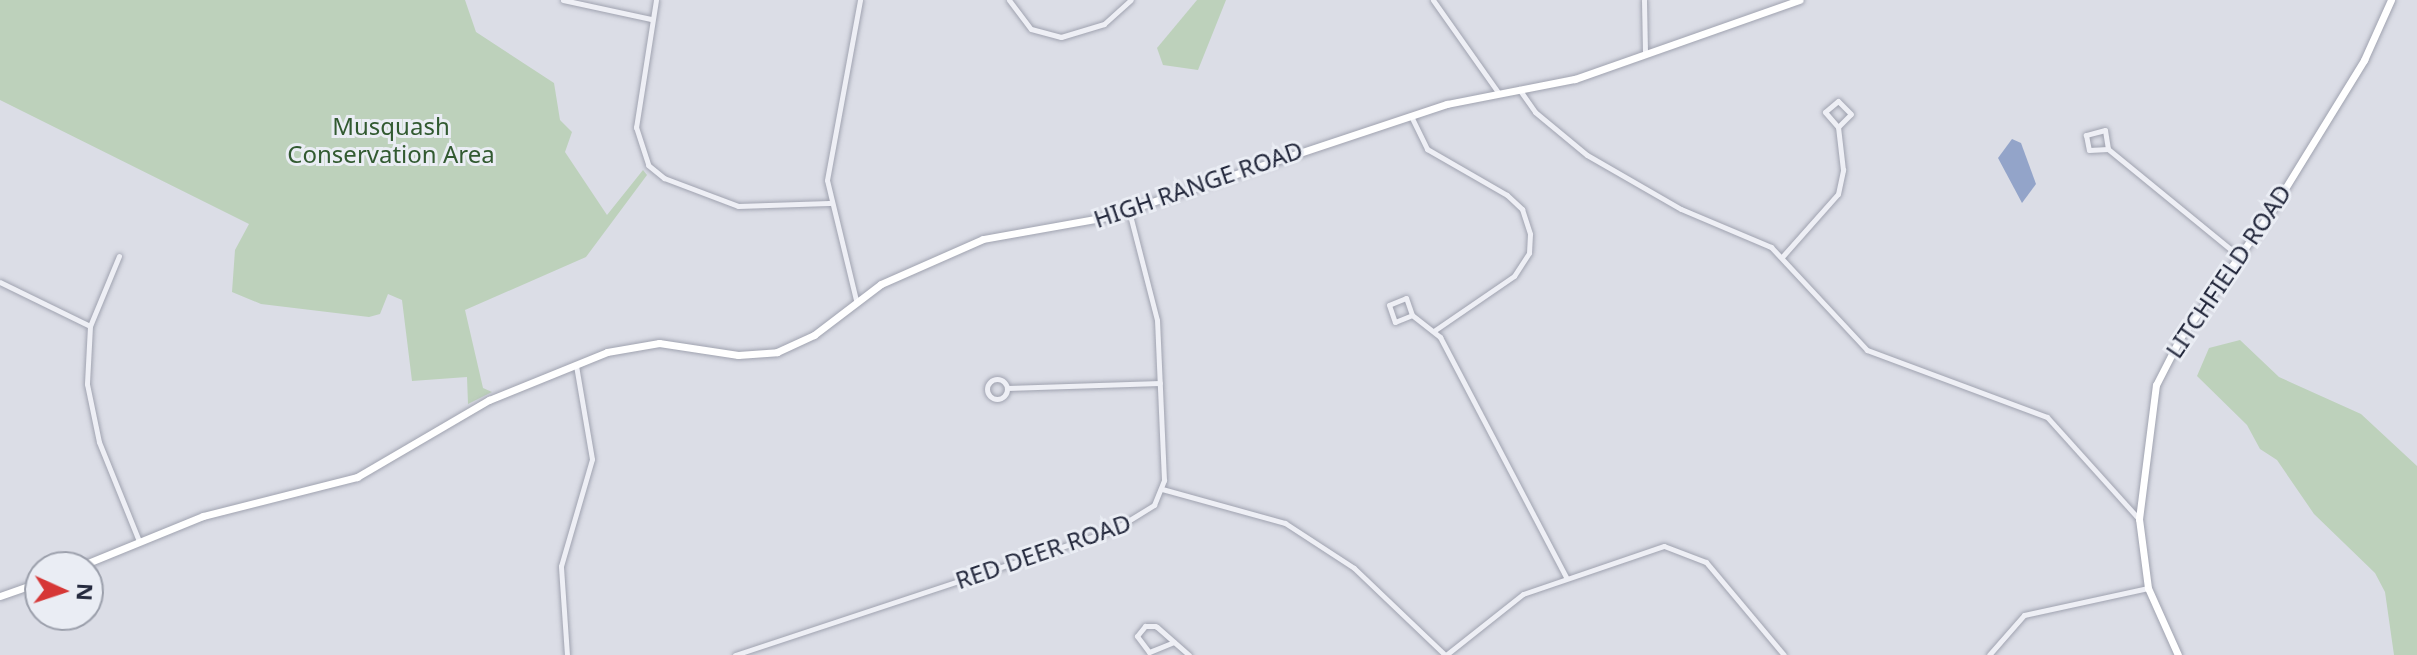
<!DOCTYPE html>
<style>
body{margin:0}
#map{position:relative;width:2417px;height:655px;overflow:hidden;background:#dbdde6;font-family:"Noto Sans",sans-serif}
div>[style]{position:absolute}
.green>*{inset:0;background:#bdd1bb}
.water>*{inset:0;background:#93a4c9}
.roads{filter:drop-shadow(0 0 2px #a0a3b0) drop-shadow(0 0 2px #a0a3b0)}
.street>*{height:5px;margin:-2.5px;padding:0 2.5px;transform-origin:2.5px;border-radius:2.5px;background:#eeeff5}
.street>.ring{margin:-2.5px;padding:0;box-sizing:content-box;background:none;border:5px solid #eeeff5;border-radius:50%}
.secondary>*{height:7px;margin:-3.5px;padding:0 3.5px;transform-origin:3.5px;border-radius:3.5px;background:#fff}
span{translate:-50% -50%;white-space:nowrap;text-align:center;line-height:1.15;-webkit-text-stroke:6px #eaedf4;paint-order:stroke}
.park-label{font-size:24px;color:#325a31}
.street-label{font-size:24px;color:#24293d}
.north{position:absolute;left:24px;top:551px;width:80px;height:80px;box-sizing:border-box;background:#eaedf4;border:2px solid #9b9fab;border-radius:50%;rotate:93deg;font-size:22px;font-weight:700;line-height:32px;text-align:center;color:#24293d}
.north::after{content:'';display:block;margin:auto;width:28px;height:36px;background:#d63736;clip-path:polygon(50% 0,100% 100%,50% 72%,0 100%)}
</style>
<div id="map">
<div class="green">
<div style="clip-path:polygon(0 0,465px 0,476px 32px,554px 83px,560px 120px,572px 132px,565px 152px,607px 215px,643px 170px,647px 175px,586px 257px,465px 310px,483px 388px,492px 392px,468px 404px,467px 377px,412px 381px,402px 300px,388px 294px,380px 314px,369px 317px,261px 304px,232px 292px,235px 250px,249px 224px,0 100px)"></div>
<div style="clip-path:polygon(1197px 0,1226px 0,1198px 70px,1163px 65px,1157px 48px)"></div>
<div style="clip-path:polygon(2240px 340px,2279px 377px,2361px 414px,2417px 466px,2417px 655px,2394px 655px,2385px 592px,2375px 573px,2314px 514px,2277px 460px,2260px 449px,2247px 425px,2197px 376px,2209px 348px)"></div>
</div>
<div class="water">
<div style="clip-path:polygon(2012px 139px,2021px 143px,2036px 184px,2022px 203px,1998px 158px)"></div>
</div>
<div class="roads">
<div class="street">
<div style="left:563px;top:0;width:90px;rotate:12.2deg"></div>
<div style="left:656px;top:0;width:129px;rotate:98.9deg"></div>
<div style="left:636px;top:127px;width:40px;rotate:72deg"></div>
<div style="left:648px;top:165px;width:21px;rotate:39deg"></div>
<div style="left:664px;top:178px;width:79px;rotate:20.7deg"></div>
<div style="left:738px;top:206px;width:91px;rotate:-1.9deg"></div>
<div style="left:1009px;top:0;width:36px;rotate:53deg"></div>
<div style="left:1031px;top:29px;width:31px;rotate:15deg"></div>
<div style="left:1061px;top:37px;width:45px;rotate:-16.8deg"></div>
<div style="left:1104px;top:24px;width:36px;rotate:-42deg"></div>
<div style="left:1433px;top:0;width:113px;rotate:54.8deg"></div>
<div style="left:1644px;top:0;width:54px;rotate:88.9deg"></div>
<div style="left:1519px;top:89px;width:28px;rotate:55deg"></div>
<div style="left:1535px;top:112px;width:67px;rotate:39.6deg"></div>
<div style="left:1587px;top:155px;width:108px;rotate:29.9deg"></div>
<div style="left:1681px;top:209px;width:98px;rotate:22.9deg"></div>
<div style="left:1771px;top:247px;width:141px;rotate:47deg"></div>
<div style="left:1867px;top:350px;width:192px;rotate:20.4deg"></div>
<div style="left:2047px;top:417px;width:136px;rotate:48deg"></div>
<div style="left:1411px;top:116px;width:37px;rotate:64deg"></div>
<div style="left:1427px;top:149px;width:92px;rotate:29.9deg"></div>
<div style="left:1507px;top:195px;width:21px;rotate:43deg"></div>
<div style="left:1522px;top:209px;width:26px;rotate:72deg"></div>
<div style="left:1530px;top:234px;width:19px;rotate:93deg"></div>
<div style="left:1529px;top:253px;width:27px;rotate:123deg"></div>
<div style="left:1514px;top:276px;width:96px;rotate:145.6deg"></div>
<div style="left:2108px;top:149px;width:19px;rotate:-99deg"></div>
<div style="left:2105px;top:130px;width:20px;rotate:165deg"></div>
<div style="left:2086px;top:135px;width:15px;rotate:79deg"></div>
<div style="left:2089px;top:150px;width:19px;rotate:-3deg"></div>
<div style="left:2108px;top:149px;width:171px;rotate:39.3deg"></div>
<div style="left:119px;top:256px;width:76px;rotate:112.5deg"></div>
<div style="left:90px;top:326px;width:58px;rotate:93deg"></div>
<div style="left:87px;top:384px;width:59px;rotate:78.3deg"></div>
<div style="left:99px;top:442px;width:107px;rotate:68deg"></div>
<div style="left:1782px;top:257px;width:84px;rotate:-48.4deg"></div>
<div style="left:1838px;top:194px;width:25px;rotate:-78deg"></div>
<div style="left:1843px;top:170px;width:43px;rotate:-96.6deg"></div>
<div style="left:1838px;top:127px;width:18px;rotate:-45deg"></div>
<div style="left:1851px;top:114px;width:18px;rotate:-135deg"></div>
<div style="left:1838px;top:101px;width:17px;rotate:140deg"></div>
<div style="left:1825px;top:112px;width:20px;rotate:49deg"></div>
<div style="left:0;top:282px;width:100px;rotate:26.1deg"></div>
<div style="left:856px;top:300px;width:123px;rotate:-103.6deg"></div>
<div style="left:827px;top:180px;width:183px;rotate:-79.6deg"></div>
<div style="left:1412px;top:315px;width:18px;rotate:-109deg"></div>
<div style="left:1406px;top:298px;width:18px;rotate:158deg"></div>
<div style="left:1389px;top:305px;width:18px;rotate:71deg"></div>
<div style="left:1395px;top:322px;width:18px;rotate:-22deg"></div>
<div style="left:1412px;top:315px;width:36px;rotate:38deg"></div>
<div style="left:1440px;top:337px;width:271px;rotate:62.3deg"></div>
<div class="ring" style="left:987px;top:379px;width:15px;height:15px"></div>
<div style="left:1007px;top:388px;width:153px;rotate:-1.9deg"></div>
<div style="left:1162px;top:489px;width:128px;rotate:15.5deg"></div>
<div style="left:1285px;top:523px;width:82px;rotate:33.1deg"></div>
<div style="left:1354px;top:568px;width:126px;rotate:43.7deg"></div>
<div style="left:1174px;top:642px;width:27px;rotate:158deg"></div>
<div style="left:1149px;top:652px;width:20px;rotate:-127deg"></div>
<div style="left:1137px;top:636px;width:13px;rotate:-51deg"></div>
<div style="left:1145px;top:626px;width:10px"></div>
<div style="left:1155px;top:626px;width:2px;rotate:27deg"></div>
<div style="left:1157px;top:627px;width:43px;rotate:41.2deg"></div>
<div style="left:567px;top:655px;width:89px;rotate:-93.9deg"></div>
<div style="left:561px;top:566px;width:111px;rotate:-73.8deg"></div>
<div style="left:592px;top:459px;width:95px;rotate:-99.7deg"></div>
<div style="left:735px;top:655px;width:400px;rotate:-18.3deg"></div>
<div style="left:1115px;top:529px;width:46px;rotate:-31.6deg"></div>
<div style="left:1154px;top:505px;width:27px;rotate:-68deg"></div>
<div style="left:1164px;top:480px;width:160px;rotate:-92.5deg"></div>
<div style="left:1157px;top:320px;width:113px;rotate:-104.4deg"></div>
<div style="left:1446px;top:655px;width:98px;rotate:-38.4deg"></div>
<div style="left:1523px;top:594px;width:149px;rotate:-18.8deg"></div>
<div style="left:1664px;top:546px;width:45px;rotate:20.9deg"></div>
<div style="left:1706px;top:562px;width:121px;rotate:50deg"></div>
<div style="left:1989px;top:655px;width:53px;rotate:-48.8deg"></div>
<div style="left:2024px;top:615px;width:127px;rotate:-12.3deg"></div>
</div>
<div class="secondary">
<div style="left:78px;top:567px;width:135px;rotate:-22.2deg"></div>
<div style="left:203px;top:516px;width:159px;rotate:-14.2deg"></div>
<div style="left:357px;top:477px;width:153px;rotate:-30.3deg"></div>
<div style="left:489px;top:400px;width:127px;rotate:-22.1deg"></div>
<div style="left:607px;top:352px;width:53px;rotate:-9.8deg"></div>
<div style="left:659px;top:343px;width:80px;rotate:8.6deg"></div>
<div style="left:738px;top:355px;width:39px;rotate:-4deg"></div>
<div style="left:777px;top:352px;width:41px;rotate:-24.7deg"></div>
<div style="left:814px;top:335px;width:84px;rotate:-37.3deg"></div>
<div style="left:881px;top:284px;width:111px;rotate:-23.8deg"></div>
<div style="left:983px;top:239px;width:126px;rotate:-10.1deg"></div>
<div style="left:1107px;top:217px;width:358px;rotate:-18.4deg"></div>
<div style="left:1447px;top:104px;width:130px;rotate:-11.1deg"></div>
<div style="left:1575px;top:79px;width:238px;rotate:-19.4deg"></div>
<div style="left:0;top:596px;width:42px;rotate:-19.3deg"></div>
<div style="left:2178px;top:655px;width:73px;rotate:-114.1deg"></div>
<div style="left:2148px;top:588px;width:70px;rotate:-97.4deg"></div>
<div style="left:2139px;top:519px;width:135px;rotate:-82.8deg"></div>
<div style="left:2156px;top:385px;width:53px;rotate:-62.9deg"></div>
<div style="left:2180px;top:338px;width:154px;rotate:-54.2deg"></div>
<div style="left:2270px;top:213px;width:180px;rotate:-58.4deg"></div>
<div style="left:2364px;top:60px;width:66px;rotate:-65.8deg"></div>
</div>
</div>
<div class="park-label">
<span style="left:391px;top:140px">Musquash<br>Conservation Area</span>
</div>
<div class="street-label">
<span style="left:1198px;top:184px;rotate:-19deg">HIGH RANGE ROAD</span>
<span style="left:2228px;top:271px;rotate:-56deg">LITCHFIELD ROAD</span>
<span style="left:1043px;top:551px;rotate:-19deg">RED DEER ROAD</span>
</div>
<div class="north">N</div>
</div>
